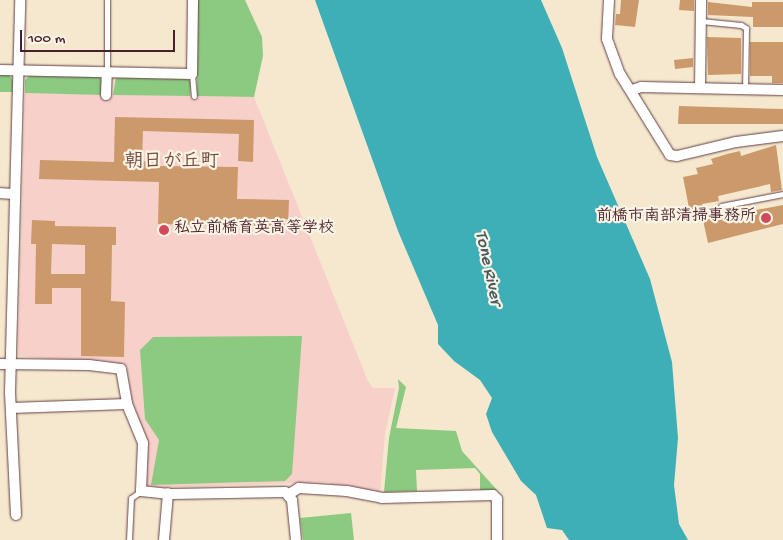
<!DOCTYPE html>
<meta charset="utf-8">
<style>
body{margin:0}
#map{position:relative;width:783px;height:540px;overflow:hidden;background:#f5e8ce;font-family:"Gochi Hand","Klee One",sans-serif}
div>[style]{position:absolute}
.built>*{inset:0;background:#f7d0ca}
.green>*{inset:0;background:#8cca81}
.water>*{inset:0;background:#3eafb7}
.building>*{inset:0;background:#cc996b}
.roads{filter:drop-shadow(0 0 1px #643d43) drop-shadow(0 0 1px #643d43)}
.service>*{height:5px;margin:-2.5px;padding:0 2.5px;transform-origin:2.5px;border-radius:2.5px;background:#fff}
.minor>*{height:10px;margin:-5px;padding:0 5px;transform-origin:5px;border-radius:5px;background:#fff}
.dots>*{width:14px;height:14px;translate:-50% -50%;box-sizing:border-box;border:2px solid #fcf5e5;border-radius:50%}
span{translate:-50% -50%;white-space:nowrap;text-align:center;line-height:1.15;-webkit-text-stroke:4.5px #fcf5e5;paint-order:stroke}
.poi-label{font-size:16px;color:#4a1f2b;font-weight:700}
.right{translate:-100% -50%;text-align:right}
.left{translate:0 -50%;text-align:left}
.water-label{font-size:18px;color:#455963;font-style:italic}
.quarter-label{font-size:19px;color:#784a41;font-weight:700}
.scale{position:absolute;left:20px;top:30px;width:155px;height:22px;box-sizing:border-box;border:2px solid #4a1f2b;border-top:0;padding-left:6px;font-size:15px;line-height:18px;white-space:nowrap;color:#4a1f2b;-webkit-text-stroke:4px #fcf5e5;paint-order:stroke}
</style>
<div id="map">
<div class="built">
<div style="clip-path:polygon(25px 93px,254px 97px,368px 381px,373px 388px,395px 388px,385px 434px,380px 494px,330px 485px,329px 482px,145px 488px,148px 443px,131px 403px,127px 366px,18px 356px)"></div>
</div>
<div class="green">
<div style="clip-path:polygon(198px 0,245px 0,262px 37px,263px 56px,254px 97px,197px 96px)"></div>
<div style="clip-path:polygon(0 75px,9px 75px,13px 80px,13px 92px,0 92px)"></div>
<div style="clip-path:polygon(29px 76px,99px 77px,102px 80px,103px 95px,25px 93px,25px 80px)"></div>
<div style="clip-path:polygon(116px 77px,187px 79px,191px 81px,190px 96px,113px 95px)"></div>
<div style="clip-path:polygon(302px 336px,292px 474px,285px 481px,151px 485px,159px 440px,145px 419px,140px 350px,153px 337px)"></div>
<div style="clip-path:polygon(398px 379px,406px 387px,396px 428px,456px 431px,462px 451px,497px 490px,480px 493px,480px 474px,475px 468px,416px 470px,417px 491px,384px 492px,389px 438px,399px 388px)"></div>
<div style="clip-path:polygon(351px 513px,354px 540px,303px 540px,300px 518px)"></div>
</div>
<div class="water">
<div style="clip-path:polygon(315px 0,541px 0,562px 48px,597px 157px,650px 279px,672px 362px,678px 438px,674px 485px,679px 524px,688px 540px,569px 540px,562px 530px,547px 528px,536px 495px,521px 481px,492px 432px,486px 414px,492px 398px,480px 380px,454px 361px,438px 344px,438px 325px,398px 231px)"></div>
</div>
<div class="building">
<div style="clip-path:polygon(621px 0,639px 0,635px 27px,615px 25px,616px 14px,620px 14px)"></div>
<div style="clip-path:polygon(680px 0,694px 0,694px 11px,679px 10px)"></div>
<div style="clip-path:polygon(708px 2px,752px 7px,752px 2px,783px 2px,783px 27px,753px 27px,753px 17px,708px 15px)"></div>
<div style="clip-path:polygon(707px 37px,741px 38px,741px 74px,708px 75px)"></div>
<div style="clip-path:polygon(750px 42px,783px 42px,783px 83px,772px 83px,772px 76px,750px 76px)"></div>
<div style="clip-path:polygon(693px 58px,693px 67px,675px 69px,674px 60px)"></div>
<div style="clip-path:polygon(679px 106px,783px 109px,783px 124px,678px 124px)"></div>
<div style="clip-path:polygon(115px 117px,254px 120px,253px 162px,238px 161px,239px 134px,143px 131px,142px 161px,158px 162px,158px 166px,238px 167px,237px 199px,289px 200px,288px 227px,158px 224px,159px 182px,39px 179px,40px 160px,114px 162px)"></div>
<div style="clip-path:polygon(776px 145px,782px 190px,771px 192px,770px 184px,718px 196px,719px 201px,702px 204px,704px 215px,691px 218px,683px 177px,698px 174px,696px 168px,713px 164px,711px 159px,727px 154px,740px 151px,741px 156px)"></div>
<div style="clip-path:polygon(783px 205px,783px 224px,708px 243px,703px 220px)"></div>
<div style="clip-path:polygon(evenodd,32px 220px,55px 221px,55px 226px,116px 227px,116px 245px,112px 245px,111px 301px,125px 302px,124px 357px,81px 356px,81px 288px,52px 288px,52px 304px,35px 304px,36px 244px,31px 244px,32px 220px,52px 244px,85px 245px,85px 274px,51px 274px,52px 244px)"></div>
</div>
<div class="roads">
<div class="service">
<div style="left:701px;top:21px;width:40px;rotate:5.7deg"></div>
<div style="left:741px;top:25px;width:6px;rotate:31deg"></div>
<div style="left:746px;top:28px;width:61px;rotate:90.9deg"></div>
<div style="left:107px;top:72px;width:72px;rotate:-90deg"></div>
<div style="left:192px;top:74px;width:22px;rotate:85deg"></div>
<div style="left:721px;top:206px;width:63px;rotate:-11deg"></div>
<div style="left:129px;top:540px;width:42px;rotate:-87.3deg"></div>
<div style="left:131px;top:498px;width:12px;rotate:-35deg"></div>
</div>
<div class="minor">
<div style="left:609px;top:0;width:39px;rotate:93deg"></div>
<div style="left:607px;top:39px;width:37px;rotate:70deg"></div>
<div style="left:620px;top:74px;width:95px;rotate:58.3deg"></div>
<div style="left:670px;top:155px;width:7px;rotate:8deg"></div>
<div style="left:677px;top:156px;width:61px;rotate:-13.3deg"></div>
<div style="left:736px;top:142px;width:47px;rotate:-7.3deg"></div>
<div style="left:0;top:70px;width:192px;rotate:1.2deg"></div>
<div style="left:192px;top:74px;width:74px;rotate:-89.2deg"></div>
<div style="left:700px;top:88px;width:88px;rotate:-89.3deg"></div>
<div style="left:632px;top:90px;width:9px;rotate:-18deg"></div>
<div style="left:641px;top:87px;width:142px;rotate:1.2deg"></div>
<div style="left:106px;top:95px;width:23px;rotate:-88deg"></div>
<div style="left:0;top:193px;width:15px;rotate:4deg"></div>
<div style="left:0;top:364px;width:89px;rotate:0.6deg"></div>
<div style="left:89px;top:365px;width:32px;rotate:7deg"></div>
<div style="left:121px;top:369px;width:36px;rotate:80deg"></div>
<div style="left:127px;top:404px;width:42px;rotate:67.7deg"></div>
<div style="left:143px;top:443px;width:48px;rotate:92.4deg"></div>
<div style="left:141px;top:491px;width:31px;rotate:6deg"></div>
<div style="left:172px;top:494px;width:113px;rotate:-1deg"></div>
<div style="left:285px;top:492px;width:11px;rotate:49deg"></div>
<div style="left:292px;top:500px;width:40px;rotate:84.3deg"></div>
<div style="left:11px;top:408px;width:116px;rotate:-2deg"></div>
<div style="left:289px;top:494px;width:12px;rotate:-31deg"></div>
<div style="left:299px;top:488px;width:48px;rotate:3.6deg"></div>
<div style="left:347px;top:491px;width:36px;rotate:11deg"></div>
<div style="left:382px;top:498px;width:111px;rotate:-1.5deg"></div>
<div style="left:493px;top:495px;width:6px;rotate:45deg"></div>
<div style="left:497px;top:499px;width:41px;rotate:90deg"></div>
<div style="left:16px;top:515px;width:123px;rotate:-92.8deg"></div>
<div style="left:10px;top:392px;width:392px;rotate:-88.5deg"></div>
<div style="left:164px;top:540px;width:47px;rotate:-85.1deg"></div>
</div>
</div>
<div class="dots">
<div style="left:766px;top:218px;background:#d1495b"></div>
<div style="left:164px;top:230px;background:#d1495b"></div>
</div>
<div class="poi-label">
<span class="right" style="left:756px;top:218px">前橋市南部清掃事務所</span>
<span class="left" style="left:174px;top:230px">私立前橋育英高等学校</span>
</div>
<div class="water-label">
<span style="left:487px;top:268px;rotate:78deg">Tone River</span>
</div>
<div class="quarter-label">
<span style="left:172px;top:163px">朝日が丘町</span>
</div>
<div class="scale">100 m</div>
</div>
